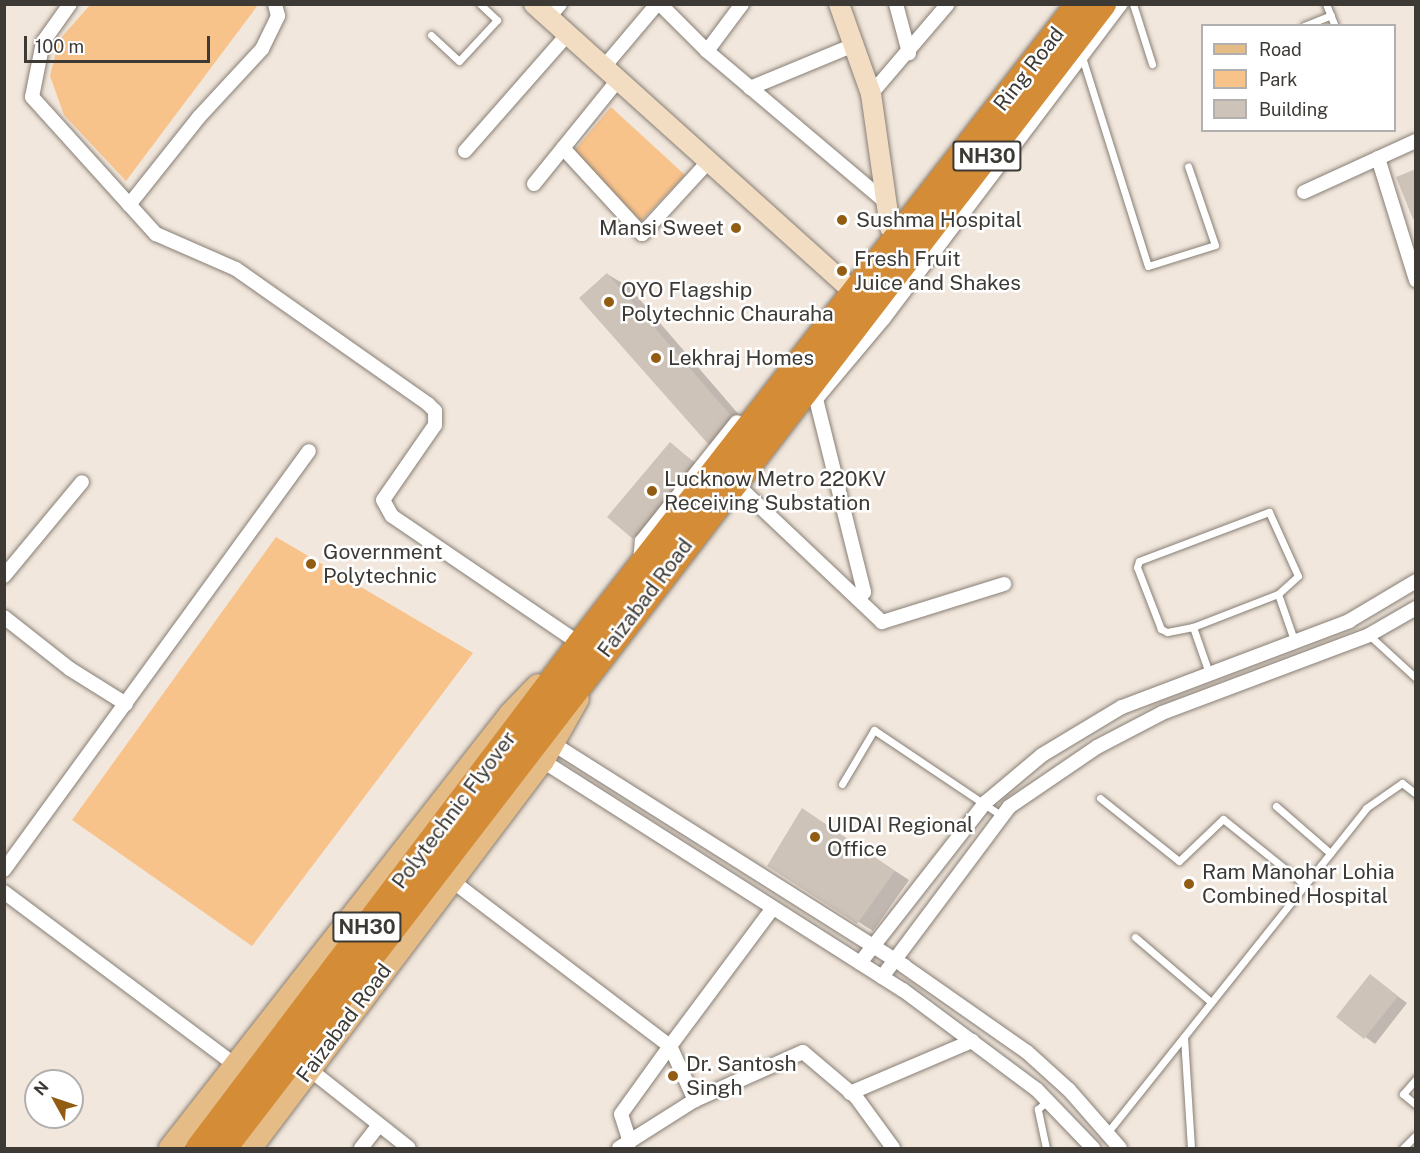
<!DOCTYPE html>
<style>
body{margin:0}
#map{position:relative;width:1420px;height:1153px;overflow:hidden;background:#f1e7dc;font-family:"Public Sans",sans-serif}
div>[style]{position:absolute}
.green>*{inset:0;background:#f8c38b}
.shadow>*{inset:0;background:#0003}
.building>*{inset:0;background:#cdc3b9}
.roads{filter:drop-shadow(0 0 2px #877e75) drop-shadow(0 0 2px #877e75)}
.lane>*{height:7px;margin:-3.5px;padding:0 3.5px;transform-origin:3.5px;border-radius:3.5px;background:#fff}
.street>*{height:14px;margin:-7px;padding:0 7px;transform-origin:7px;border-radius:7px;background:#fff}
.secondary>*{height:20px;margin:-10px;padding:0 10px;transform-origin:10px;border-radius:10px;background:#f2ddc3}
.primary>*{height:22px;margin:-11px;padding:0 11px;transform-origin:11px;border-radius:11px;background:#e5bb86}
.highway>*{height:26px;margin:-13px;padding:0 13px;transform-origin:13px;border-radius:13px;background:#d48d36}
.dots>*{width:16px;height:16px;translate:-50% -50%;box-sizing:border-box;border:3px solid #fff;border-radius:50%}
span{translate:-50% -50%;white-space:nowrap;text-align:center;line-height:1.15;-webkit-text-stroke:5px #fff;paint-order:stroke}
.shield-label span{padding:2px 4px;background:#fff;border:2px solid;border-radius:4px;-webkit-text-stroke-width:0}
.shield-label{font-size:20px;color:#3d3935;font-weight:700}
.street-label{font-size:21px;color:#3d3935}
.poi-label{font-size:21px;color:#3d3935}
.left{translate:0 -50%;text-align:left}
.right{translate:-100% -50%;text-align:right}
.frame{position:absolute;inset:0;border:6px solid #3d3935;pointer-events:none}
.legend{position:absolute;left:1201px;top:24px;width:195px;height:108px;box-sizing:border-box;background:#fff;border:2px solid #b1b0ae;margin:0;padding:8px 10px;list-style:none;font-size:18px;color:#3d3935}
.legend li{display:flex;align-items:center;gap:12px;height:30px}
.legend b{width:30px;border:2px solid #b1b0ae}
.north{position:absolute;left:24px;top:1069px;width:60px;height:60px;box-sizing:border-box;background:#fff;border:2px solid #b1b0ae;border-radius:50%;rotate:310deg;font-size:16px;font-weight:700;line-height:24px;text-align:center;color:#3d3935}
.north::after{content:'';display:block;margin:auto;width:21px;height:27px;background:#925c13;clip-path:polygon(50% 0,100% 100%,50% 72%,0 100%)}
.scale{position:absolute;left:24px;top:36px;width:186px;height:27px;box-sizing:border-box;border:3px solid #3d3935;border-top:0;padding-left:8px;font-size:18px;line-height:21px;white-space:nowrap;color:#3d3935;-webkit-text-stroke:4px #fff;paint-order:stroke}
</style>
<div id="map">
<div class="green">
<div style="clip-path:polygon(90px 5px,258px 5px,126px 181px,64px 115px,50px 76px,59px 40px)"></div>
<div style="clip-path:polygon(611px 107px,685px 175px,641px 221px,574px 151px)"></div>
<div style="clip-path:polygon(276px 537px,473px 653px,252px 946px,72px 820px)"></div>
</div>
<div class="shadow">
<div style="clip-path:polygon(607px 274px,629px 287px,753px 431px,731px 456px,710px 444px)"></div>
<div style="clip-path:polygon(670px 444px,709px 473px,649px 546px,609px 517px)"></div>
<div style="clip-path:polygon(802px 810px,909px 880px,873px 931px,769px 866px)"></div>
<div style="clip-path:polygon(1370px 976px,1407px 1003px,1375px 1044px,1338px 1017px)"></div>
</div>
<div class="building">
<div style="clip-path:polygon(1416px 169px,1416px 218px,1413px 219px,1396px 177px)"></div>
<div style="clip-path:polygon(607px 273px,733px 418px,709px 445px,579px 298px)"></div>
<div style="clip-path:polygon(670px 442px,696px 464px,633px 539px,607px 517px)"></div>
<div style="clip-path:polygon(802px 808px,895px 871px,857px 924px,767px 866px)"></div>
<div style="clip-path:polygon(1370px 974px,1398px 996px,1364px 1039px,1336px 1017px)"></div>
</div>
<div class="roads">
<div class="lane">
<div style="left:1133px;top:4px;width:63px;rotate:72.4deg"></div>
<div style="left:1326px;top:4px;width:24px;rotate:68deg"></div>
<div style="left:1304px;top:26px;width:29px;rotate:-22deg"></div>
<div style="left:431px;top:35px;width:38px;rotate:43deg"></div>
<div style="left:459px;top:61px;width:56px;rotate:-47.2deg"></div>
<div style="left:497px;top:20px;width:23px;rotate:-137deg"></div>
<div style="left:1082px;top:57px;width:219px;rotate:72.5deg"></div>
<div style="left:1148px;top:266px;width:70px;rotate:-17.4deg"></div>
<div style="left:1215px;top:245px;width:83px;rotate:-108.9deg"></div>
<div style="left:1193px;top:627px;width:91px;rotate:-21.2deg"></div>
<div style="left:1369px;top:635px;width:64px;rotate:42.5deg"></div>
<div style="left:1209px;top:673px;width:49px;rotate:-109.2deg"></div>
<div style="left:1193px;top:627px;width:26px;rotate:169deg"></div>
<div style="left:1167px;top:632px;width:7px;rotate:-153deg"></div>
<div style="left:1161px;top:629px;width:66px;rotate:-111.2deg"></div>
<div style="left:1137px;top:567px;width:6px;rotate:-72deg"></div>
<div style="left:1139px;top:561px;width:139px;rotate:-20.7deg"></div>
<div style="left:1269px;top:512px;width:70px;rotate:65.6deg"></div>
<div style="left:1298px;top:576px;width:27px;rotate:138deg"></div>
<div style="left:1278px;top:594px;width:49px;rotate:70.8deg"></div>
<div style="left:842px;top:784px;width:63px;rotate:-59.3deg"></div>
<div style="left:874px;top:730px;width:154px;rotate:33.9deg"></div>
<div style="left:1100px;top:798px;width:101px;rotate:38.6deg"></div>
<div style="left:1179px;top:861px;width:61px;rotate:-43.7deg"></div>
<div style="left:1223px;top:819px;width:105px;rotate:38.8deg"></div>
<div style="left:1276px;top:806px;width:72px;rotate:41deg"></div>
<div style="left:1135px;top:937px;width:99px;rotate:40.5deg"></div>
<div style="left:1184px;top:1037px;width:111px;rotate:86.4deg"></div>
<div style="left:1416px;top:1079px;width:20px;rotate:131deg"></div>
<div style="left:1403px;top:1094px;width:17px;rotate:40deg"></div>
<div style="left:1107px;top:1133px;width:416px;rotate:-51.4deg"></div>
<div style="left:1366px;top:808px;width:44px;rotate:-34.8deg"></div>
<div style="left:1402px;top:783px;width:18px;rotate:38deg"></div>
<div style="left:1046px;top:1148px;width:40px;rotate:-102deg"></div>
<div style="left:1038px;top:1109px;width:13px;rotate:-42deg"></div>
<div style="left:1403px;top:1148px;width:18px;rotate:-45deg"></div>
</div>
<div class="street">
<div style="left:70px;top:4px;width:47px;rotate:125.4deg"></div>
<div style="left:43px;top:42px;width:56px;rotate:101.3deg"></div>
<div style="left:32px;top:97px;width:185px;rotate:47.9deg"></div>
<div style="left:156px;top:234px;width:87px;rotate:23.6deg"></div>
<div style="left:236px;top:269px;width:235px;rotate:35.1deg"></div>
<div style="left:428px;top:404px;width:10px;rotate:45deg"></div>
<div style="left:435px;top:411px;width:14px;rotate:90deg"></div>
<div style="left:435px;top:425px;width:91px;rotate:124.7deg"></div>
<div style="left:383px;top:500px;width:18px;rotate:61deg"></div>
<div style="left:392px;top:516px;width:227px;rotate:34.2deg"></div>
<div style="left:660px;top:4px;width:66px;rotate:45deg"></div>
<div style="left:707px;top:51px;width:236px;rotate:40.2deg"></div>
<div style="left:896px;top:4px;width:51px;rotate:75.1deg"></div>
<div style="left:548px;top:18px;width:18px;rotate:-49deg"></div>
<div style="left:707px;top:51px;width:59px;rotate:-53.3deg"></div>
<div style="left:603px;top:68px;width:84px;rotate:-49.8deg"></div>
<div style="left:750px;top:88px;width:115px;rotate:-22.5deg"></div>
<div style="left:871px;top:94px;width:118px;rotate:-49.5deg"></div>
<div style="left:563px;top:148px;width:117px;rotate:47.4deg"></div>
<div style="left:642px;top:234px;width:96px;rotate:-47.5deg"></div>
<div style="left:465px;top:151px;width:154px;rotate:-48.7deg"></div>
<div style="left:1378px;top:158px;width:128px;rotate:72.7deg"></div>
<div style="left:534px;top:184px;width:132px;rotate:-51.1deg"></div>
<div style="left:1304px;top:192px;width:123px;rotate:-24.5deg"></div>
<div style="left:129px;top:205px;width:112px;rotate:-51.5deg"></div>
<div style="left:199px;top:117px;width:93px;rotate:-47.2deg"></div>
<div style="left:262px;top:49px;width:37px;rotate:-64deg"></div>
<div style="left:278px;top:16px;width:12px;rotate:-104deg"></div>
<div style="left:816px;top:399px;width:199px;rotate:76deg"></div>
<div style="left:864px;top:592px;width:9px;rotate:131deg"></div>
<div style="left:800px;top:400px;width:16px;rotate:-4deg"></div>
<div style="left:816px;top:399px;width:106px;rotate:-50deg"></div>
<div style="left:884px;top:318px;width:393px;rotate:-53deg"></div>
<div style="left:734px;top:482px;width:204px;rotate:43.4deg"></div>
<div style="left:882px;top:622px;width:128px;rotate:-17.3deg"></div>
<div style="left:640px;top:562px;width:21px;rotate:-85deg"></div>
<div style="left:642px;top:541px;width:152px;rotate:-51.4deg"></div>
<div style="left:4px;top:576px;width:122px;rotate:-50.3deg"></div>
<div style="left:4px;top:617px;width:84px;rotate:38.2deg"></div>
<div style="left:70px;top:669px;width:66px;rotate:32deg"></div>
<div style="left:555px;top:745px;width:413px;rotate:32.3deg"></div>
<div style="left:904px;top:966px;width:150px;rotate:35deg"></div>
<div style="left:1027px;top:1052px;width:57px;rotate:42.1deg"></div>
<div style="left:1069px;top:1090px;width:77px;rotate:48.7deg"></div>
<div style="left:543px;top:761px;width:427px;rotate:32.5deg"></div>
<div style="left:903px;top:990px;width:167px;rotate:36.7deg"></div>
<div style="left:1037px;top:1090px;width:81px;rotate:46deg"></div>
<div style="left:4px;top:870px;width:518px;rotate:-53.95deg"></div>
<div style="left:451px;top:880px;width:275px;rotate:37.2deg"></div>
<div style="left:670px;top:1046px;width:172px;rotate:-53.3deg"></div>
<div style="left:4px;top:892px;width:289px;rotate:36.8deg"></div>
<div style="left:860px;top:963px;width:204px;rotate:-52deg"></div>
<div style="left:986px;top:802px;width:73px;rotate:-40deg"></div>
<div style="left:1042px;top:755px;width:93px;rotate:-31deg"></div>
<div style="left:1122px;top:707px;width:243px;rotate:-20.7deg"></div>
<div style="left:1349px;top:621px;width:78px;rotate:-30.8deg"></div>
<div style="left:882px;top:977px;width:212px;rotate:-53.2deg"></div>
<div style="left:1009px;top:807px;width:107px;rotate:-34.3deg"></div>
<div style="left:1097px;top:747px;width:73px;rotate:-27.6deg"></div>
<div style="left:1162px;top:713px;width:221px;rotate:-20.6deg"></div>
<div style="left:1369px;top:635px;width:54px;rotate:-29.9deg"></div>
<div style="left:309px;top:1069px;width:127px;rotate:38.3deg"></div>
<div style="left:850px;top:1093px;width:133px;rotate:-23.1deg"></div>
<div style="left:630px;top:1142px;width:29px;rotate:-108deg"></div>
<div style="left:621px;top:1114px;width:84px;rotate:-54.2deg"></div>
<div style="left:670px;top:1046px;width:60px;rotate:65.2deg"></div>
<div style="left:695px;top:1100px;width:118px;rotate:-24deg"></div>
<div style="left:803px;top:1052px;width:70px;rotate:40.3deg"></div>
<div style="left:856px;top:1097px;width:63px;rotate:54deg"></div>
<div style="left:361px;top:1148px;width:29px;rotate:-52deg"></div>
<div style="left:619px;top:1148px;width:90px;rotate:-32.3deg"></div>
</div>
<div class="secondary">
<div style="left:534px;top:4px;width:432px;rotate:42deg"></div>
<div style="left:839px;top:4px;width:96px;rotate:70.4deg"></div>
<div style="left:871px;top:94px;width:135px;rotate:81.9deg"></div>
</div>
<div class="primary">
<div style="left:170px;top:1148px;width:551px;rotate:-51.92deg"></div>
<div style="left:510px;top:714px;width:40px;rotate:-46deg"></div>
<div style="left:251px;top:1148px;width:485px;rotate:-53deg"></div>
<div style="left:543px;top:761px;width:71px;rotate:-60.6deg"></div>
</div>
<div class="highway">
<div style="left:199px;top:1148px;width:632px;rotate:-52.91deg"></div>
<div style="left:580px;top:644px;width:812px;rotate:-52.06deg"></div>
<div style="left:224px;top:1148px;width:1443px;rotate:-52.46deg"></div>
</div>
</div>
<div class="dots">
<div style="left:842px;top:220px;background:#925c13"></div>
<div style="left:736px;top:228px;background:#925c13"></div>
<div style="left:842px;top:271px;background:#925c13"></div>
<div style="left:609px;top:302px;background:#925c13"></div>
<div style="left:656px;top:358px;background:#925c13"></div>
<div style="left:652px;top:491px;background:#925c13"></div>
<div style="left:311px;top:564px;background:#925c13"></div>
<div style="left:815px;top:837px;background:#925c13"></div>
<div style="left:1189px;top:884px;background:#925c13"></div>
<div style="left:673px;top:1076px;background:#925c13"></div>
</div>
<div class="shield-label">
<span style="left:987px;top:156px">NH30</span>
<span style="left:367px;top:927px">NH30</span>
</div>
<div class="street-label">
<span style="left:1029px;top:69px;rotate:-52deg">Ring Road</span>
<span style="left:645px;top:598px;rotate:-53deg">Faizabad Road</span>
<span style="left:454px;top:810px;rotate:-53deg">Polytechnic Flyover</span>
<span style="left:344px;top:1023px;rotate:-53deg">Faizabad Road</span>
</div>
<div class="poi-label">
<span class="left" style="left:856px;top:220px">Sushma Hospital</span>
<span class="right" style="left:724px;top:228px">Mansi Sweet</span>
<span class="left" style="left:854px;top:271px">Fresh Fruit<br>Juice and Shakes</span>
<span class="left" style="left:621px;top:302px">OYO Flagship<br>Polytechnic Chauraha</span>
<span class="left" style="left:668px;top:358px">Lekhraj Homes</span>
<span class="left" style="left:664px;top:491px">Lucknow Metro 220KV<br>Receiving Substation</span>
<span class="left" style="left:323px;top:564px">Government<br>Polytechnic</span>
<span class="left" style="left:827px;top:837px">UIDAI Regional<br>Office</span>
<span class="left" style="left:1202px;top:884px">Ram Manohar Lohia<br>Combined Hospital</span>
<span class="left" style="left:686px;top:1076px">Dr. Santosh<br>Singh</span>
</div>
<div class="frame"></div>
<ul class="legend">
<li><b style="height:8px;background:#e5bb86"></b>Road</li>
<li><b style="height:16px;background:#f8c38b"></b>Park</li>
<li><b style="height:16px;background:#cdc3b9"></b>Building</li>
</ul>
<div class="north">N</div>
<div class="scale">100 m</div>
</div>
